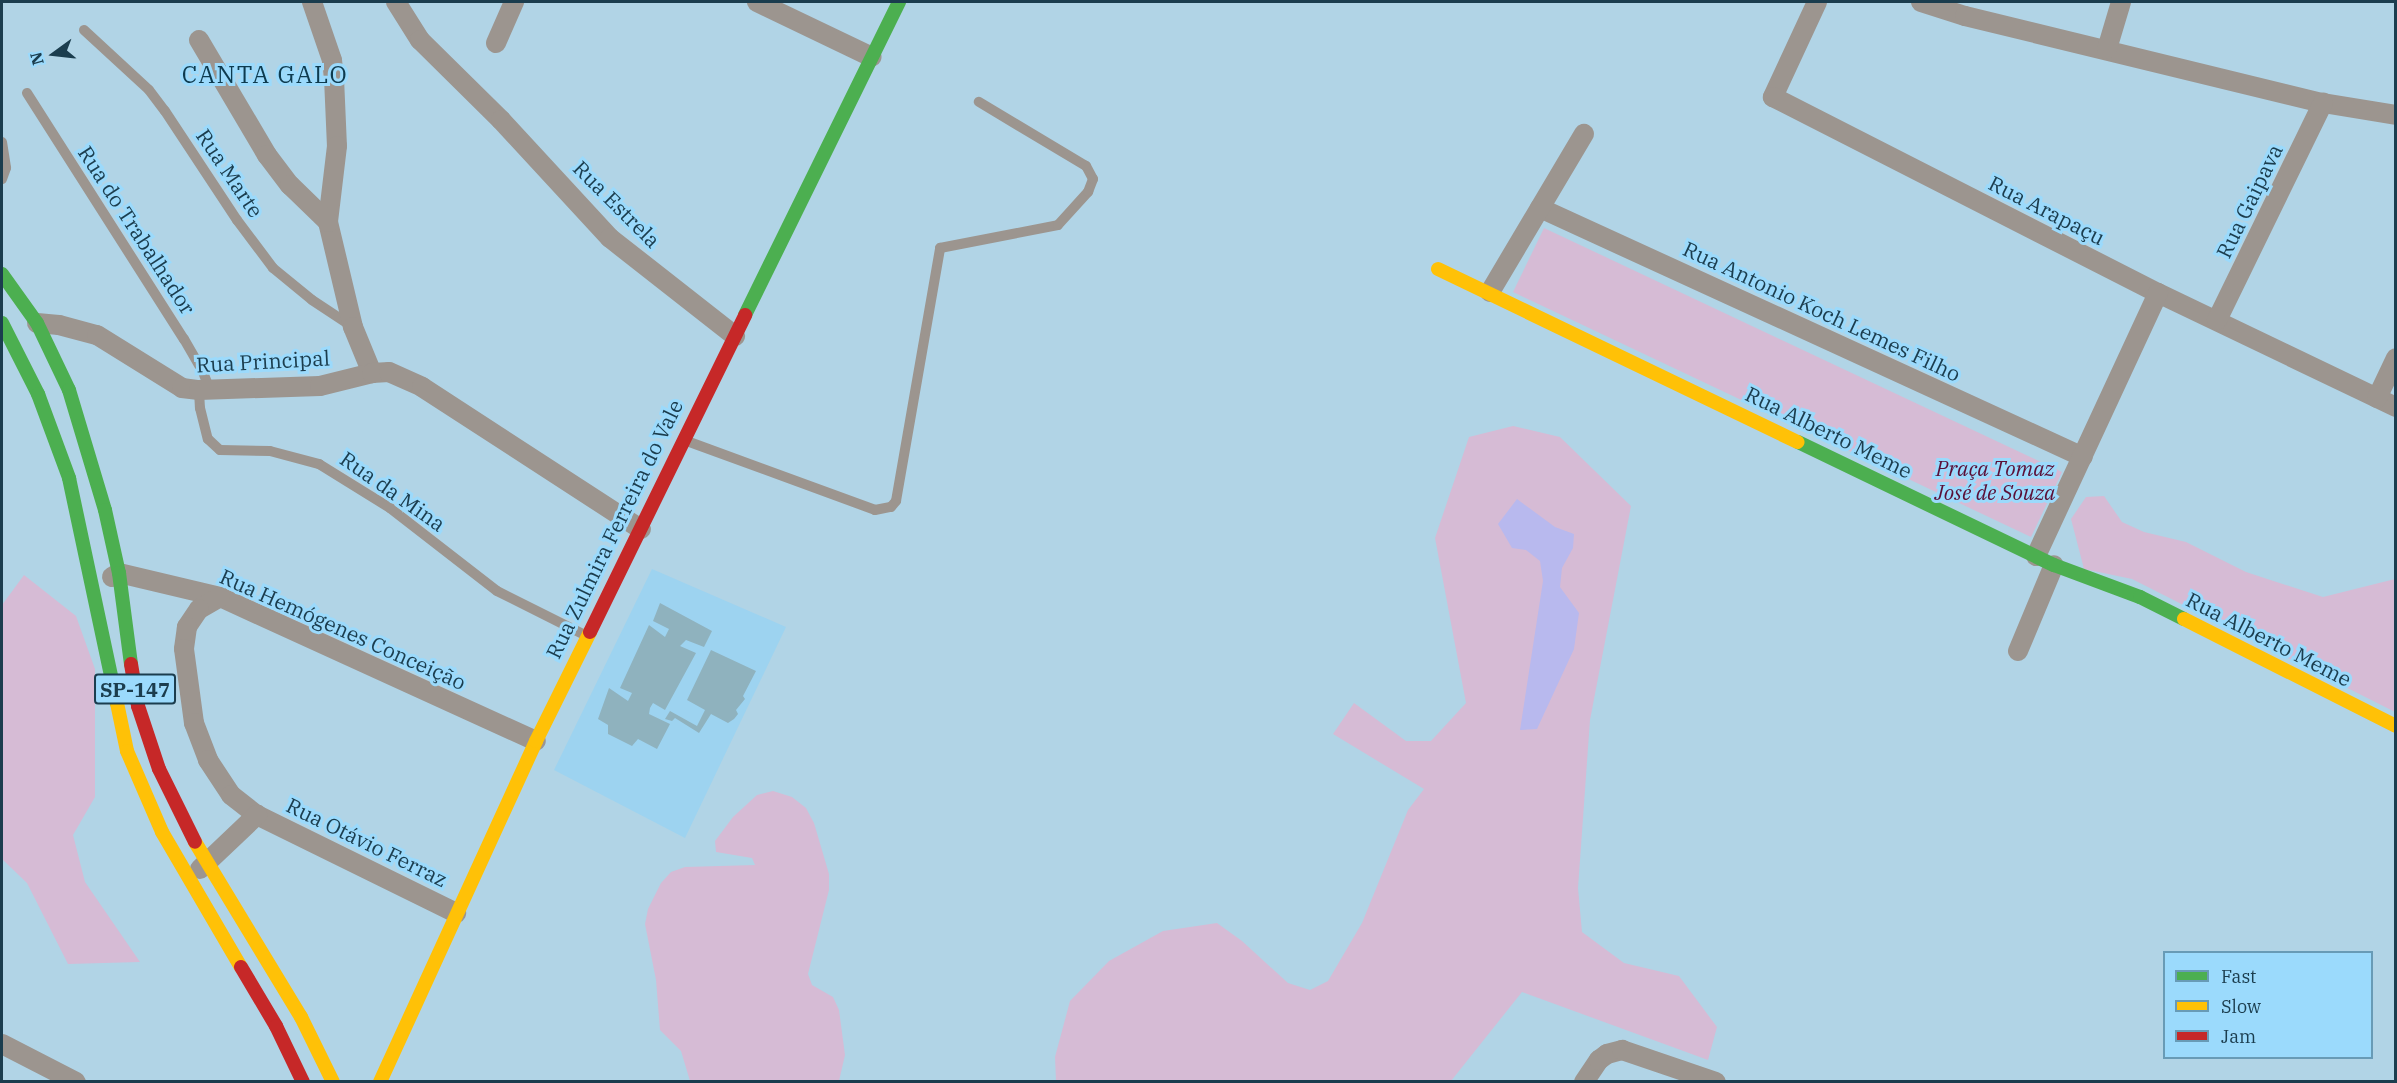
<!DOCTYPE html>
<meta charset="utf-8">
<style>
body{margin:0}
#map{position:relative;width:2397px;height:1083px;overflow:hidden;background:#b1d4e6;font-family:"IBM Plex Serif",serif}
div>[style]{position:absolute}
.built>*{inset:0;background:#9dd3f0}
.green>*{inset:0;background:#d6bbd5}
.water>*{inset:0;background:#b8b9ee}
.building>*{inset:0;background:#8fb2be}
.lane>*{height:10px;margin:-5px;padding:0 5px;transform-origin:5px;border-radius:5px;background:#9c958f}
.street>*{height:20px;margin:-10px;padding:0 10px;transform-origin:10px;border-radius:10px;background:#9c958f}
.fast>*{height:14px;margin:-7px;padding:0 7px;transform-origin:7px;border-radius:7px;background:#4caf50}
.slow>*{height:14px;margin:-7px;padding:0 7px;transform-origin:7px;border-radius:7px;background:#ffc107}
.jam>*{height:14px;margin:-7px;padding:0 7px;transform-origin:7px;border-radius:7px;background:#c62828}
span{translate:-50% -50%;white-space:nowrap;text-align:center;line-height:1.15;-webkit-text-stroke:6px #9bdafc;paint-order:stroke}
.shield-label span{padding:2px 4px;background:#9bdafc;border:2px solid;border-radius:4px;-webkit-text-stroke-width:0}
.shield-label{font-size:20px;color:#1b3d4e;font-weight:700}
.street-label{font-size:21px;color:#1b3d4e}
.park-label{font-size:21px;color:#5a0f37;font-style:italic}
.quarter-label{font-size:24px;color:#0e3b4f;letter-spacing:1.5px}
.frame{position:absolute;inset:0;border:3px solid #1b3d4e;pointer-events:none}
.legend{position:absolute;left:2163px;top:951px;width:210px;height:108px;box-sizing:border-box;background:#9bdafc;border:2px solid #689bb6;margin:0;padding:8px 10px;list-style:none;font-size:18px;color:#1b3d4e}
.legend li{display:flex;align-items:center;gap:12px;height:30px}
.legend b{width:30px;border:2px solid #689bb6}
.north{position:absolute;left:24px;top:24px;width:60px;height:60px;-webkit-text-stroke:4px #9bdafc;paint-order:stroke;rotate:255deg;font-size:16px;font-weight:700;line-height:24px;text-align:center;color:#1b3d4e}
.north::after{content:'';display:block;margin:auto;width:21px;height:27px;background:#1b3d4e;clip-path:polygon(50% 0,100% 100%,50% 72%,0 100%)}
</style>
<div id="map">
<div class="built">
<div style="clip-path:polygon(652px 569px,786px 627px,685px 838px,554px 770px)"></div>
</div>
<div class="green">
<div style="clip-path:polygon(1544px 228px,2062px 472px,2031px 537px,1513px 292px)"></div>
<div style="clip-path:polygon(1513px 426px,1560px 437px,1631px 506px,1590px 720px,1578px 888px,1582px 932px,1624px 963px,1679px 976px,1717px 1027px,1708px 1060px,1522px 992px,1451px 1081px,1056px 1081px,1055px 1057px,1070px 1001px,1109px 961px,1163px 931px,1217px 923px,1242px 941px,1288px 983px,1310px 990px,1328px 981px,1362px 923px,1408px 810px,1424px 789px,1333px 734px,1354px 703px,1406px 741px,1431px 741px,1466px 703px,1435px 538px,1469px 437px)"></div>
<div style="clip-path:polygon(2104px 496px,2122px 522px,2144px 532px,2186px 542px,2246px 572px,2323px 597px,2395px 579px,2395px 712px,2132px 579px,2084px 569px,2071px 519px,2086px 497px)"></div>
<div style="clip-path:polygon(24px 575px,76px 616px,95px 669px,95px 797px,73px 835px,85px 882px,140px 962px,68px 964px,27px 883px,2px 859px,2px 605px)"></div>
<div style="clip-path:polygon(773px 791px,792px 797px,806px 808px,814px 823px,829px 874px,829px 890px,808px 974px,812px 985px,833px 997px,839px 1010px,845px 1055px,839px 1081px,690px 1081px,681px 1051px,660px 1030px,656px 980px,645px 924px,648px 909px,661px 883px,671px 872px,685px 867px,755px 865px,752px 858px,716px 852px,715px 841px,733px 817px,757px 795px)"></div>
</div>
<div class="water">
<div style="clip-path:polygon(1517px 499px,1555px 527px,1574px 534px,1573px 548px,1562px 568px,1560px 587px,1579px 613px,1574px 649px,1537px 729px,1520px 730px,1543px 581px,1540px 561px,1526px 550px,1512px 548px,1498px 524px)"></div>
</div>
<div class="building">
<div style="clip-path:polygon(660px 603px,712px 631px,704px 647px,686px 640px,680px 646px,696px 653px,665px 710px,653px 703px,650px 708px,649px 714px,670px 724px,657px 749px,638px 739px,632px 746px,608px 734px,608px 725px,598px 719px,609px 688px,628px 701px,632px 693px,620px 688px,649px 625px,665px 637px,669px 629px,653px 621px)"></div>
<div style="clip-path:polygon(711px 650px,756px 671px,743px 696px,745px 699px,736px 710px,738px 714px,734px 719px,728px 723px,711px 714px,699px 733px,675px 718px,672px 721px,665px 719px,670px 711px,697px 726px,705px 710px,687px 700px)"></div>
</div>
<div class="lane">
<div style="left:84px;top:30px;width:88px;rotate:42.7deg"></div>
<div style="left:149px;top:90px;width:26px;rotate:53deg"></div>
<div style="left:165px;top:111px;width:131px;rotate:56.6deg"></div>
<div style="left:237px;top:220px;width:60px;rotate:53.1deg"></div>
<div style="left:273px;top:268px;width:50px;rotate:39.4deg"></div>
<div style="left:312px;top:300px;width:49px;rotate:33.4deg"></div>
<div style="left:27px;top:93px;width:292px;rotate:57.5deg"></div>
<div style="left:184px;top:339px;width:38px;rotate:60deg"></div>
<div style="left:203px;top:372px;width:19px;rotate:69deg"></div>
<div style="left:2px;top:142px;width:26px;rotate:81deg"></div>
<div style="left:6px;top:168px;width:12px;rotate:110deg"></div>
<div style="left:199px;top:390px;width:18px;rotate:87deg"></div>
<div style="left:200px;top:408px;width:32px;rotate:76deg"></div>
<div style="left:208px;top:439px;width:16px;rotate:43deg"></div>
<div style="left:220px;top:450px;width:50px;rotate:1.1deg"></div>
<div style="left:270px;top:451px;width:51px;rotate:14.9deg"></div>
<div style="left:319px;top:464px;width:84px;rotate:31.8deg"></div>
<div style="left:390px;top:508px;width:135px;rotate:37.8deg"></div>
<div style="left:497px;top:591px;width:101px;rotate:26.6deg"></div>
<div style="left:684px;top:440px;width:203px;rotate:20.1deg"></div>
<div style="left:875px;top:510px;width:16px;rotate:-11deg"></div>
<div style="left:891px;top:507px;width:8px;rotate:-50deg"></div>
<div style="left:896px;top:501px;width:257px;rotate:-80.1deg"></div>
<div style="left:940px;top:248px;width:120px;rotate:-11deg"></div>
<div style="left:1058px;top:225px;width:45px;rotate:-47.7deg"></div>
<div style="left:1088px;top:192px;width:14px;rotate:-69deg"></div>
<div style="left:1093px;top:179px;width:15px;rotate:-118deg"></div>
<div style="left:1086px;top:166px;width:125px;rotate:-149.1deg"></div>
</div>
<div class="street">
<div style="left:312px;top:2px;width:61px;rotate:71deg"></div>
<div style="left:332px;top:60px;width:18px;rotate:84deg"></div>
<div style="left:334px;top:78px;width:68px;rotate:87.5deg"></div>
<div style="left:337px;top:146px;width:77px;rotate:96.8deg"></div>
<div style="left:328px;top:222px;width:108px;rotate:76.6deg"></div>
<div style="left:353px;top:327px;width:50px;rotate:67.6deg"></div>
<div style="left:396px;top:2px;width:45px;rotate:57.7deg"></div>
<div style="left:420px;top:40px;width:114px;rotate:44.6deg"></div>
<div style="left:501px;top:120px;width:161px;rotate:47.3deg"></div>
<div style="left:610px;top:238px;width:159px;rotate:38.1deg"></div>
<div style="left:757px;top:2px;width:127px;rotate:25.6deg"></div>
<div style="left:1817px;top:2px;width:105px;rotate:114.9deg"></div>
<div style="left:1773px;top:97px;width:432px;rotate:27deg"></div>
<div style="left:2158px;top:293px;width:264px;rotate:25.6deg"></div>
<div style="left:1921px;top:2px;width:46px;rotate:17.7deg"></div>
<div style="left:1965px;top:16px;width:368px;rotate:13.7deg"></div>
<div style="left:2323px;top:103px;width:74px;rotate:9.3deg"></div>
<div style="left:199px;top:40px;width:134px;rotate:59.4deg"></div>
<div style="left:267px;top:155px;width:38px;rotate:53deg"></div>
<div style="left:290px;top:185px;width:53px;rotate:44.2deg"></div>
<div style="left:496px;top:43px;width:45px;rotate:-66.3deg"></div>
<div style="left:2107px;top:49px;width:49px;rotate:-73.4deg"></div>
<div style="left:1540px;top:208px;width:597px;rotate:24.63deg"></div>
<div style="left:1490px;top:292px;width:184px;rotate:-59.3deg"></div>
<div style="left:2217px;top:320px;width:242px;rotate:-64deg"></div>
<div style="left:37px;top:323px;width:22px;rotate:5deg"></div>
<div style="left:59px;top:325px;width:39px;rotate:15deg"></div>
<div style="left:97px;top:335px;width:100px;rotate:31.9deg"></div>
<div style="left:182px;top:388px;width:17px;rotate:7deg"></div>
<div style="left:199px;top:390px;width:121px;rotate:-1.9deg"></div>
<div style="left:320px;top:386px;width:54px;rotate:-14deg"></div>
<div style="left:372px;top:373px;width:17px;rotate:-3deg"></div>
<div style="left:389px;top:372px;width:36px;rotate:24deg"></div>
<div style="left:422px;top:387px;width:261px;rotate:33deg"></div>
<div style="left:2377px;top:398px;width:44px;rotate:-64.6deg"></div>
<div style="left:2036px;top:556px;width:290px;rotate:-65.1deg"></div>
<div style="left:112px;top:577px;width:8px;rotate:-30deg"></div>
<div style="left:119px;top:573px;width:104px;rotate:13.4deg"></div>
<div style="left:220px;top:597px;width:347px;rotate:24.5deg"></div>
<div style="left:220px;top:597px;width:24px;rotate:150deg"></div>
<div style="left:199px;top:609px;width:22px;rotate:124deg"></div>
<div style="left:187px;top:627px;width:22px;rotate:98deg"></div>
<div style="left:184px;top:649px;width:75px;rotate:82.3deg"></div>
<div style="left:194px;top:723px;width:40px;rotate:69deg"></div>
<div style="left:208px;top:760px;width:42px;rotate:56.7deg"></div>
<div style="left:231px;top:795px;width:33px;rotate:38deg"></div>
<div style="left:257px;top:815px;width:222px;rotate:26.2deg"></div>
<div style="left:2018px;top:651px;width:93px;rotate:-67.3deg"></div>
<div style="left:200px;top:869px;width:79px;rotate:-43.5deg"></div>
<div style="left:2px;top:1044px;width:83px;rotate:27.2deg"></div>
<div style="left:1584px;top:1082px;width:27px;rotate:-56deg"></div>
<div style="left:1599px;top:1060px;width:10px;rotate:-37deg"></div>
<div style="left:1607px;top:1054px;width:16px;rotate:-15deg"></div>
<div style="left:1622px;top:1050px;width:99px;rotate:18.8deg"></div>
</div>
<div class="fast">
<div style="left:2px;top:274px;width:60px;rotate:54.5deg"></div>
<div style="left:37px;top:323px;width:74px;rotate:64.5deg"></div>
<div style="left:69px;top:390px;width:125px;rotate:73.3deg"></div>
<div style="left:105px;top:510px;width:65px;rotate:77.5deg"></div>
<div style="left:119px;top:573px;width:92px;rotate:82.5deg"></div>
<div style="left:745px;top:315px;width:349px;rotate:-63.8deg"></div>
<div style="left:2px;top:323px;width:80px;rotate:63.1deg"></div>
<div style="left:38px;top:394px;width:90px;rotate:69.7deg"></div>
<div style="left:69px;top:478px;width:230px;rotate:78deg"></div>
<div style="left:1798px;top:442px;width:284px;rotate:25.7deg"></div>
<div style="left:2054px;top:565px;width:92px;rotate:20.4deg"></div>
<div style="left:2140px;top:597px;width:49px;rotate:26.6deg"></div>
</div>
<div class="slow">
<div style="left:1438px;top:269px;width:399px;rotate:25.7deg"></div>
<div style="left:2184px;top:619px;width:237px;rotate:26.8deg"></div>
<div style="left:117px;top:703px;width:49px;rotate:78.2deg"></div>
<div style="left:127px;top:751px;width:88px;rotate:66.6deg"></div>
<div style="left:162px;top:832px;width:156px;rotate:59.7deg"></div>
<div style="left:195px;top:842px;width:205px;rotate:58.8deg"></div>
<div style="left:301px;top:1017px;width:72px;rotate:63.8deg"></div>
<div style="left:380px;top:1082px;width:375px;rotate:-65.4deg"></div>
<div style="left:536px;top:741px;width:122px;rotate:-63.6deg"></div>
</div>
<div class="jam">
<div style="left:590px;top:632px;width:353px;rotate:-63.9deg"></div>
<div style="left:131px;top:664px;width:43px;rotate:80.5deg"></div>
<div style="left:138px;top:706px;width:66px;rotate:71.6deg"></div>
<div style="left:159px;top:769px;width:81px;rotate:63.7deg"></div>
<div style="left:241px;top:967px;width:69px;rotate:59.3deg"></div>
<div style="left:276px;top:1026px;width:62px;rotate:64.3deg"></div>
</div>
<div class="shield-label">
<span style="left:135px;top:689px">SP-147</span>
</div>
<div class="street-label">
<span style="left:230px;top:173px;rotate:56deg">Rua Marte</span>
<span style="left:2249px;top:201px;rotate:-64deg">Rua Gaipava</span>
<span style="left:617px;top:204px;rotate:45deg">Rua Estrela</span>
<span style="left:2047px;top:210px;rotate:27deg">Rua Arapaçu</span>
<span style="left:137px;top:230px;rotate:57deg">Rua do Trabalhador</span>
<span style="left:1822px;top:311px;rotate:25deg">Rua Antonio Koch Lemes Filho</span>
<span style="left:263px;top:361px;rotate:-3deg">Rua Principal</span>
<span style="left:1829px;top:432px;rotate:26deg">Rua Alberto Meme</span>
<span style="left:393px;top:491px;rotate:35deg">Rua da Mina</span>
<span style="left:614px;top:529px;rotate:-64deg">Rua Zulmira Ferreira do Vale</span>
<span style="left:343px;top:629px;rotate:24deg">Rua Hemógenes Conceição</span>
<span style="left:2269px;top:639px;rotate:27deg">Rua Alberto Meme</span>
<span style="left:367px;top:842px;rotate:26deg">Rua Otávio Ferraz</span>
</div>
<div class="park-label">
<span style="left:1995px;top:480px">Praça Tomaz<br>José de Souza</span>
</div>
<div class="quarter-label">
<span style="left:265px;top:75px">CANTA GALO</span>
</div>
<div class="frame"></div>
<ul class="legend">
<li><b style="height:8px;background:#4caf50"></b>Fast</li>
<li><b style="height:8px;background:#ffc107"></b>Slow</li>
<li><b style="height:8px;background:#c62828"></b>Jam</li>
</ul>
<div class="north">N</div>
</div>
